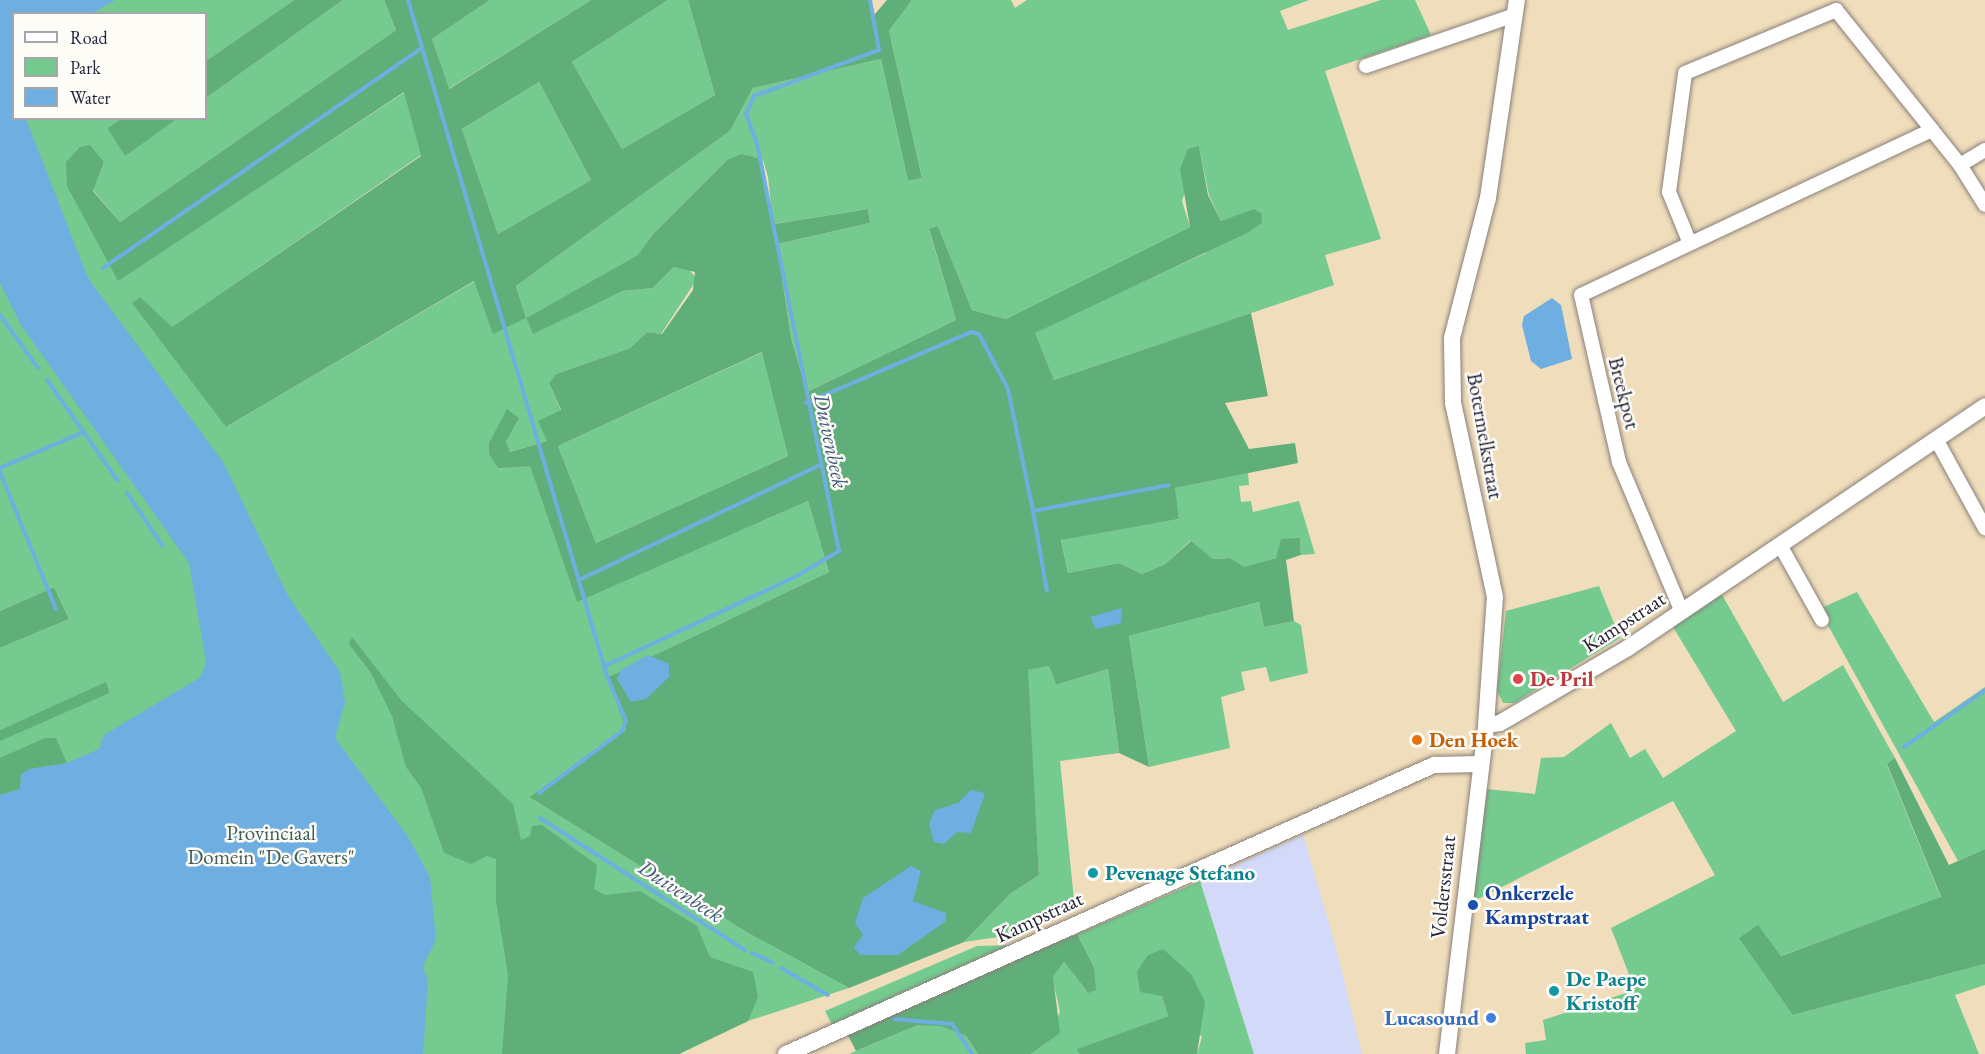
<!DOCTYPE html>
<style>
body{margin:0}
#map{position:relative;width:1985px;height:1054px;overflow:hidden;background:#f0ddbb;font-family:"EB Garamond",serif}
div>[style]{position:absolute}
.built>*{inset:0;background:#d2d9f9}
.green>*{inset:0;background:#75cb8f}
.forest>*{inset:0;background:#60af7a}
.water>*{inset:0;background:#6eaee1}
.stream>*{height:4px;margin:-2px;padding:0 2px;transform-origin:2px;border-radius:2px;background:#6eaee1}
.roads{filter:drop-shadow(0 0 2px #89807b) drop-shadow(0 0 2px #89807b)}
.minor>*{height:14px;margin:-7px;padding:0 7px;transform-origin:7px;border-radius:7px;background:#fff}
.tertiary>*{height:16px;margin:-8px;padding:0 8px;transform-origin:8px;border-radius:8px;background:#fff}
.dots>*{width:16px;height:16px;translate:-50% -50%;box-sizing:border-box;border:3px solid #fdfcf7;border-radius:50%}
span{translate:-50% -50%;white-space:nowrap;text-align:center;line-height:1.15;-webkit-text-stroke:5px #fdfcf7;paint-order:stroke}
.street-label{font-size:21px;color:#22223b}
.health-label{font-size:21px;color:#be3a42;font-weight:700}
.left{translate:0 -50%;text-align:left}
.food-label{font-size:21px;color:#c56008;font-weight:700}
.park-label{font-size:21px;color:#3f5d58}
.culture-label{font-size:21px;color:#0d838f;font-weight:700}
.transit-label{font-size:21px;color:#164399;font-weight:700}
.shop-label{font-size:21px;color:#366cbe;font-weight:700}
.right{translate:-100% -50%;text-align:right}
.water-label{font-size:22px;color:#405a7d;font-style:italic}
.legend{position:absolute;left:12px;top:12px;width:195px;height:108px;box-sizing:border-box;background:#fdfcf7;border:2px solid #a5a5ac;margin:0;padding:8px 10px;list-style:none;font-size:18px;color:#22223b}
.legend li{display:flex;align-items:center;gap:12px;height:30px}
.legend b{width:30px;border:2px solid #a5a5ac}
</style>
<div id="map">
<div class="built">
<div style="clip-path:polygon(1303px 835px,1337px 951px,1362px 1054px,1254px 1054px,1200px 881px)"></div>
</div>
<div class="green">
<div style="clip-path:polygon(0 0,294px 0,206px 61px,206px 14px,14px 14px,14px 118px,121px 119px,107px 128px,125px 155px,177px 119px,206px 118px,206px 98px,343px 0,384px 0,396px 30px,120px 222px,93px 190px,104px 162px,80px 147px,118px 280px,405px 92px,421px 155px,171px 328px,140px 298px,226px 427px,475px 281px,526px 318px,516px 286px,730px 131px,753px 88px,881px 59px,908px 181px,922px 178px,889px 31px,912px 0,1011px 0,1015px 8px,1027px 0,1309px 0,1280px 11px,1288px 30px,1381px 0,1415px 0,1431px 35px,1325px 71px,1381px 239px,1325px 255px,1334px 285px,1054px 380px,1034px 332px,1206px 253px,1236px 216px,1221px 221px,1209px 195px,1199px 147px,1182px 201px,1190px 227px,1006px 319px,972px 310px,938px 226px,929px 230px,956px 320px,807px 392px,791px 338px,777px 244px,870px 223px,868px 209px,773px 224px,768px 177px,763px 160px,754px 157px,727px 160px,653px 234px,639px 255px,526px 318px,533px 333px,623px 291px,653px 288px,674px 267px,686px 266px,697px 279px,661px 334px,647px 332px,630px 348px,556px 374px,549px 383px,561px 411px,547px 441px,510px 452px,506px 441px,489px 443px,530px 465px,577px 601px,808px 501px,829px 572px,608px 677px,627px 730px,529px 797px,748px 933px,849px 988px,748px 1021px,679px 1054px,0 1054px,0 740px,110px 693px,106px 683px,0 730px,0 648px,69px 619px,54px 587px,0 611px)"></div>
<div style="clip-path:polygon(490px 0,591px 0,448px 89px,432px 39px)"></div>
<div style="clip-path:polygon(668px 0,688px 0,715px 95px,622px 149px,572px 62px)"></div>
<div style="clip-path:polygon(539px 82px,591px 180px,498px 234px,462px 129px)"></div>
<div style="clip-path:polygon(763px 352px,788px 456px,596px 543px,558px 446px)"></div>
<div style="clip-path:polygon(1248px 473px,1249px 485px,1239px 486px,1241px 502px,1251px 501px,1253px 512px,1299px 501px,1315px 554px,1301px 555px,1300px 538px,1276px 558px,1244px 568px,1230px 558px,1213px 559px,1190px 541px,1165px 564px,1142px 574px,1119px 563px,1068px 573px,1061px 539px,1179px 519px,1174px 488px)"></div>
<div style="clip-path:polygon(1599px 586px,1620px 638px,1514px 703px,1503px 703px,1497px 690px,1506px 611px)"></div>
<div style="clip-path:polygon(1857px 592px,1934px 722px,1985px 687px,1985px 849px,1958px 861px,1819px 609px)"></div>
<div style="clip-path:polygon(1721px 593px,1783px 702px,1843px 665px,1895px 758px,1887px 765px,1941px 898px,1780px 956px,1793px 1015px,1985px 964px,1985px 985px,1955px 995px,1979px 1054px,1526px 1054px,1525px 1043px,1546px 1040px,1543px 1020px,1635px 990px,1611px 928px,1715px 875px,1673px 801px,1472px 902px,1487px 789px,1535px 794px,1541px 758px,1564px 757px,1611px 723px,1630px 758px,1645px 749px,1663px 778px,1736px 731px,1673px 627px)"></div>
<div style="clip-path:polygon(1259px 602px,1264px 627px,1294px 621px,1301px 625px,1308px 673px,1270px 682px,1266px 667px,1241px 672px,1245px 690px,1221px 697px,1230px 748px,1149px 767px,1129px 636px)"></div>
<div style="clip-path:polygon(1049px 666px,1056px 685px,1108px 669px,1119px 753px,1060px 761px,1075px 910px,1020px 934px,964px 942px,1010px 894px,1039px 875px,1027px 670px)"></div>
<div style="clip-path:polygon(1200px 881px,1254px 1054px,1197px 1054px,1202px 1037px,1162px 996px,1168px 1016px,1078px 1049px,1079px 1054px,1031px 1054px,1045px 1044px,1060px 1012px,1052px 976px,1064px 962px,1087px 992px,1094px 967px,1077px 934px)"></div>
<div style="clip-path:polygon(1016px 945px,832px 1025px,825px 1011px,977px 946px)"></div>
<div style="clip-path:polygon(918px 1025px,941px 1025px,966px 1036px,978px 1054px,849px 1054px)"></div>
</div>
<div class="forest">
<div style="clip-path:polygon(294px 0,343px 0,206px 98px,206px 61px)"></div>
<div style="clip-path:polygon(evenodd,384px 0,490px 0,432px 39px,449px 89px,591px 0,668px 0,572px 62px,622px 149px,715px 95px,688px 0,871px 0,874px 15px,887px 0,912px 0,889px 31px,922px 178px,908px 181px,881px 59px,753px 88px,730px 131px,516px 286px,526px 318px,638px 255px,653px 234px,727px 160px,741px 154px,762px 159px,774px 224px,868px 209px,870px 223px,777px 244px,791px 338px,807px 392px,956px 320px,929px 229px,938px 226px,972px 310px,1006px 319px,1190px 227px,1180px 169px,1188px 149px,1199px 146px,1208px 195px,1221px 221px,1254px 209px,1262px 214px,1262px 223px,1247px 233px,1035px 333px,1054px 380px,1251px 313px,1268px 396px,1225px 403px,1249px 449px,1295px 443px,1298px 463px,1175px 488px,1179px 519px,1061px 540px,1068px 573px,1119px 563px,1142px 574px,1165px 564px,1191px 541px,1213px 559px,1230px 558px,1244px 567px,1276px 558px,1281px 539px,1300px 538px,1301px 555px,1286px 560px,1294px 621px,1264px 627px,1259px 602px,1129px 636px,1149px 767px,1119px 753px,1108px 669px,1056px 685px,1049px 666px,1028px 670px,1039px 875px,1010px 894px,964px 942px,849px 988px,748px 933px,529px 797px,626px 730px,608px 677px,829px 572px,808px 501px,577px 602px,530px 466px,498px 468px,489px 454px,489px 443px,507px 409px,519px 418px,506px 441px,510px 452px,547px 441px,538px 421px,561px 410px,549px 383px,556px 374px,630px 348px,647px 332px,662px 334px,693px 290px,695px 272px,674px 267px,653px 288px,623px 291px,533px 334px,526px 318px,493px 334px,474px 281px,226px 427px,132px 303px,140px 297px,172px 327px,421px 156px,404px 92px,118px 281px,67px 186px,66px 162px,80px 147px,90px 145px,104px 162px,93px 191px,120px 222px,396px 30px,384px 0,539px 82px,591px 180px,498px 234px,462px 129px,539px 82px,384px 0,762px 352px,788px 456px,596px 543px,558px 446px,762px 352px)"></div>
<div style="clip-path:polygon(121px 119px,121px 118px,177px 119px,125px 156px,107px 128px)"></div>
<div style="clip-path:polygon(54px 587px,69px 619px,0 648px,0 611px)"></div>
<div style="clip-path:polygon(352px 637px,402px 701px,513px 804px,521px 840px,530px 836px,532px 826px,542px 825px,597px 865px,594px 889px,605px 895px,640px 891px,697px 926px,710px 957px,753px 972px,758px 997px,748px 1021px,679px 1054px,502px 1054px,508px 975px,496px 901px,496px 859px,487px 856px,471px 864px,444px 853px,421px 788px,406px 767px,392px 716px,371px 673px,349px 644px)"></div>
<div style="clip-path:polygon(106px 682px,110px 693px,0 741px,0 730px)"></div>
<div style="clip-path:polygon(45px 738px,56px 738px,67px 763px,30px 769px,21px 774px,20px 789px,0 795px,0 758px)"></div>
<div style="clip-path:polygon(1895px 758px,1949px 865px,1985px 849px,1985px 964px,1793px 1015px,1739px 938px,1758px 925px,1781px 956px,1941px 897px,1887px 764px)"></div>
<div style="clip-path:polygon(1077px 934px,1094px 967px,1096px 990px,1088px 993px,1064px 962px,1053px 976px,1060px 1033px,1031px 1054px,978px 1054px,966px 1036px,941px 1026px,918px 1025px,856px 1051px,844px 1028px)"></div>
<div style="clip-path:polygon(1163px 949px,1191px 974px,1205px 1002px,1197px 1054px,1079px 1054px,1077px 1049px,1168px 1016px,1162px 996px,1140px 992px,1137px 971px,1148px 955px)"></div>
</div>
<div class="water">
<div style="clip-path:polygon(0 0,115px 0,93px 13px,14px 14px,14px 118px,26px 119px,88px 278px,223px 462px,288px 596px,340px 672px,345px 702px,335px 738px,408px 837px,430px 877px,436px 940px,423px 966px,428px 981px,423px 1054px,0 1054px,0 795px,20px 789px,21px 774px,30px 769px,67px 763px,99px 749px,104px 735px,201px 677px,206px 662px,189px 563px,21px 325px,0 283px)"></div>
<div style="clip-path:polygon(1552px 298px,1561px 305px,1572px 359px,1541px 369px,1531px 361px,1522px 325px,1524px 316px)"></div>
<div style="clip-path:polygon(1122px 608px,1121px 623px,1096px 629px,1090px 617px)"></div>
<div style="clip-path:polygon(648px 655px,669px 664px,669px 677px,646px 699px,631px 702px,617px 679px,621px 670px)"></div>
<div style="clip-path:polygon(971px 790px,985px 793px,971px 833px,957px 832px,944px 844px,934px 842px,929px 824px,935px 810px,958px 803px)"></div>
<div style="clip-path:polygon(911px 866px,921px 871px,913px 901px,946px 913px,946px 921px,898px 955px,860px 955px,854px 947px,863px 935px,855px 923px,863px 898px)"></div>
</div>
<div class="stream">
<div style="left:408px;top:0;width:705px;rotate:73.6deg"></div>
<div style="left:607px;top:676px;width:49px;rotate:67.1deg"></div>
<div style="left:626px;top:721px;width:12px;rotate:114deg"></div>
<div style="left:621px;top:732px;width:102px;rotate:143.4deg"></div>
<div style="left:103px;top:268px;width:388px;rotate:-34.6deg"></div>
<div style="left:0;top:315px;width:65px;rotate:54.4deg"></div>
<div style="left:47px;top:380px;width:123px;rotate:54.9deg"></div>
<div style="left:806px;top:403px;width:180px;rotate:-23.3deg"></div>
<div style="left:971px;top:332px;width:8px;rotate:14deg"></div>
<div style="left:979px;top:334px;width:62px;rotate:62.2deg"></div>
<div style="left:1008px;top:389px;width:125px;rotate:78.4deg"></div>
<div style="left:1033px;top:511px;width:138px;rotate:-10.8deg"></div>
<div style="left:0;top:468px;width:91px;rotate:-23.2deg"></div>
<div style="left:0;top:472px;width:148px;rotate:67.8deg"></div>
<div style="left:127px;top:493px;width:63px;rotate:56.1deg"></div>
<div style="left:1033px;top:511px;width:81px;rotate:80.1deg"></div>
<div style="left:581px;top:579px;width:263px;rotate:-25.5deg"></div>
<div style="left:607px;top:665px;width:205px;rotate:-25.1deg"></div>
<div style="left:793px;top:578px;width:53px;rotate:-30.4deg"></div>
<div style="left:839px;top:551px;width:415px;rotate:-101.4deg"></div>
<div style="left:757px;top:144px;width:32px;rotate:-110deg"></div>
<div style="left:746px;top:114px;width:20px;rotate:-66deg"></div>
<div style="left:754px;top:96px;width:133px;rotate:-20.2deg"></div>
<div style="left:879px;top:50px;width:51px;rotate:-100.2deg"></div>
<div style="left:1904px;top:747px;width:99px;rotate:-35.1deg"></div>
<div style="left:540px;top:818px;width:244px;rotate:32.8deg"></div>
<div style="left:752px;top:953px;width:23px;rotate:25deg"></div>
<div style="left:781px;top:968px;width:54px;rotate:29.9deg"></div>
<div style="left:894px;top:1019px;width:58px;rotate:4.9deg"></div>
<div style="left:952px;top:1024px;width:36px;rotate:56deg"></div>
</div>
<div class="roads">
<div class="minor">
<div style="left:1366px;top:66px;width:157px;rotate:-18.9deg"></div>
<div style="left:1960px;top:165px;width:47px;rotate:58deg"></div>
<div style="left:1689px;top:241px;width:53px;rotate:-112.2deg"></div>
<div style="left:1669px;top:192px;width:120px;rotate:-82.3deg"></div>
<div style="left:1685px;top:73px;width:164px;rotate:-22.6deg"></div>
<div style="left:1836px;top:10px;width:154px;rotate:51.3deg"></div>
<div style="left:1936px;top:439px;width:102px;rotate:61.2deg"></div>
<div style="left:1780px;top:545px;width:86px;rotate:60.8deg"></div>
<div style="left:1682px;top:612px;width:163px;rotate:-112.8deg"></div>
<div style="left:1619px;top:462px;width:171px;rotate:-102.8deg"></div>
<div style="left:1581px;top:295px;width:388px;rotate:-25.2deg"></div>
<div style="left:1932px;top:130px;width:45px;rotate:51.3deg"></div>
<div style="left:1960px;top:165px;width:29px;rotate:-31deg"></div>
</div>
<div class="tertiary">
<div style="left:1486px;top:725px;width:14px;rotate:-8deg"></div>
<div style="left:1500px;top:723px;width:148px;rotate:-30.4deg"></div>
<div style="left:1628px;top:648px;width:431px;rotate:-34.1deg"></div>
<div style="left:786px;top:1054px;width:710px;rotate:-24.04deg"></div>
<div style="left:1434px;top:765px;width:46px;rotate:-1.2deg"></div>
<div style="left:1447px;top:1054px;width:331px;rotate:-83.2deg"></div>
<div style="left:1486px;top:725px;width:128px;rotate:-86deg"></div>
<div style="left:1495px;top:597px;width:198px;rotate:-102.2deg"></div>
<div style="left:1453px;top:403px;width:65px;rotate:-90.9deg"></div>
<div style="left:1452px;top:338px;width:145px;rotate:-75.6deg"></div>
<div style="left:1488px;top:198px;width:200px;rotate:-81.7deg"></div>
</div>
</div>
<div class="dots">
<div style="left:1518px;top:679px;background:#e0444e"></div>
<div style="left:1417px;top:740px;background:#e8710a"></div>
<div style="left:1093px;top:873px;background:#0f9aa8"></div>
<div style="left:1473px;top:905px;background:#1a4fb4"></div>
<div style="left:1554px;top:991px;background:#0f9aa8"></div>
<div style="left:1491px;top:1018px;background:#3f7fe0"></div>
</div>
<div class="street-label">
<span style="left:1624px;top:393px;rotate:76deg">Breekpot</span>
<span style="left:1485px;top:436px;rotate:80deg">Botermelkstraat</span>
<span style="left:1624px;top:622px;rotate:-33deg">Kampstraat</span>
<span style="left:1443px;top:887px;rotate:-84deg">Voldersstraat</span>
<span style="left:1039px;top:917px;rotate:-25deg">Kampstraat</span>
</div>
<div class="health-label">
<span class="left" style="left:1530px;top:679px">De Pril</span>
</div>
<div class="food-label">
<span class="left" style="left:1429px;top:740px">Den Hoek</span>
</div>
<div class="park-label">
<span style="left:271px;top:845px">Provinciaal<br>Domein "De Gavers"</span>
</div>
<div class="culture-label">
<span class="left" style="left:1105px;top:873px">Pevenage Stefano</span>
<span class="left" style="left:1566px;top:991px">De Paepe<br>Kristoff</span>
</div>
<div class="transit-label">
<span class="left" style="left:1485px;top:905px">Onkerzele<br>Kampstraat</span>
</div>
<div class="shop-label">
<span class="right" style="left:1479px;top:1018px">Lucasound</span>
</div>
<div class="water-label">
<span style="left:831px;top:441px;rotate:78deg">Duivenbeek</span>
<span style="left:681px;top:891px;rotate:33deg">Duivenbeek</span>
</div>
<ul class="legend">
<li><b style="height:8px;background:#fff"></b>Road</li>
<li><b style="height:16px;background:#75cb8f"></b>Park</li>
<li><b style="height:16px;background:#6eaee1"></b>Water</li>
</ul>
</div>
